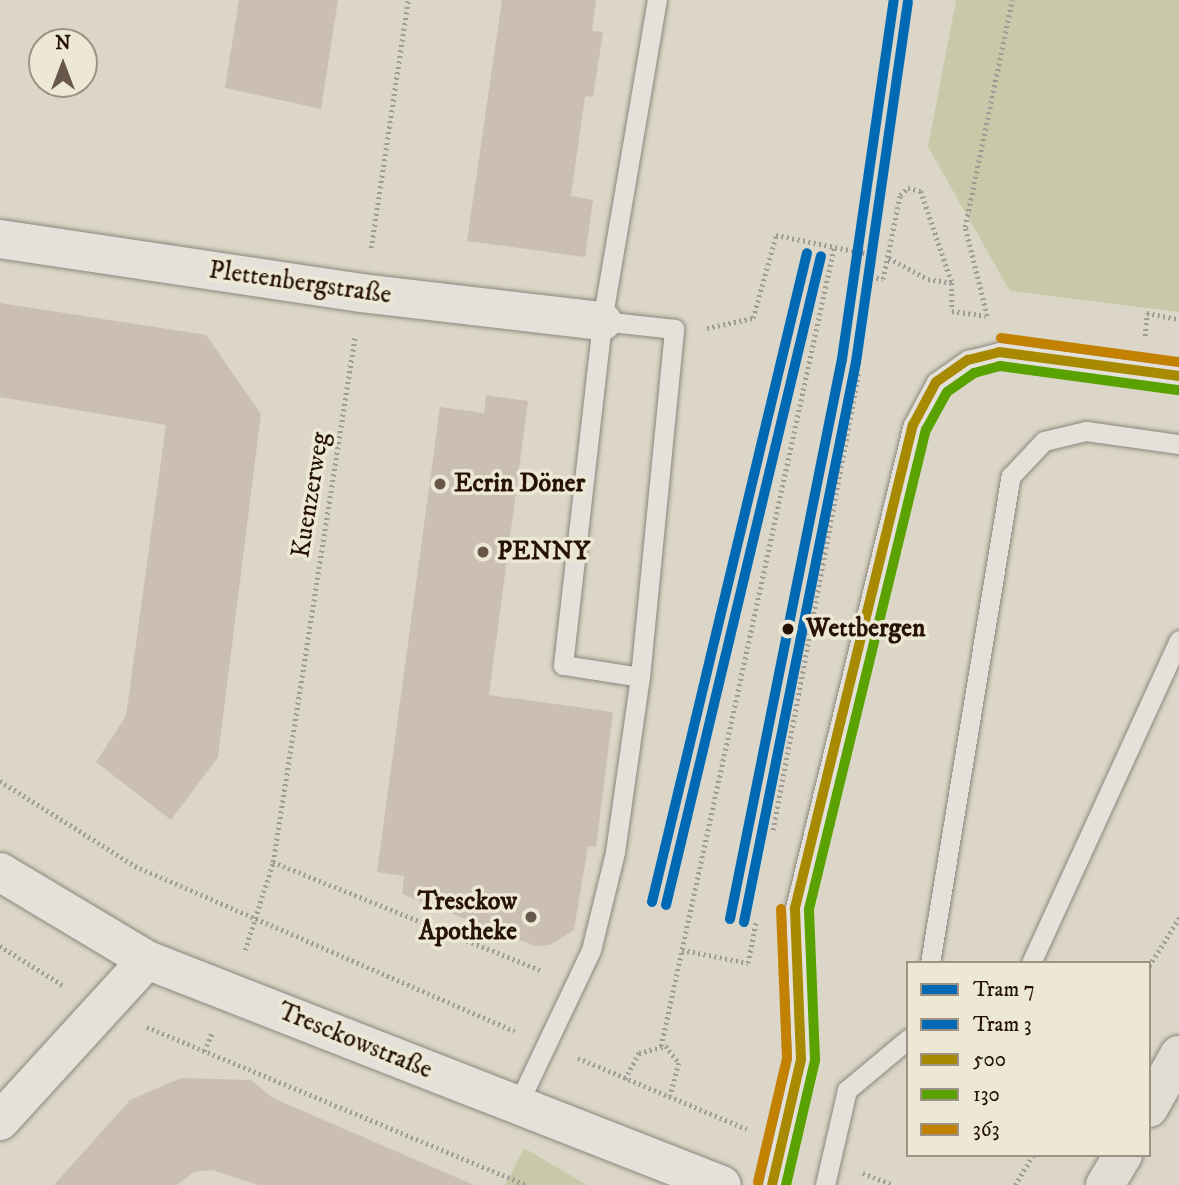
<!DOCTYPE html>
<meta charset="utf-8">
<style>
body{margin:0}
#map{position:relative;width:1179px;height:1185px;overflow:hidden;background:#dbd6c7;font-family:"IM FELL DW Pica",serif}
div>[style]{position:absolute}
.green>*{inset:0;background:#c7c9a9}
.building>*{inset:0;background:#cbbeb3}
.path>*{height:4.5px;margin-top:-2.25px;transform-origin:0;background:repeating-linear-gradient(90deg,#a09b94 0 2px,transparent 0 5.5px)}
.roads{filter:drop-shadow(0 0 2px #8c867c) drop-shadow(0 0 2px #8c867c)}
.service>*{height:19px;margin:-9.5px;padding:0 9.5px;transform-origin:9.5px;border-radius:9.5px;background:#e4e1da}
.minor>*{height:38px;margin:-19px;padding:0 19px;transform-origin:19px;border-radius:19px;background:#e4e1da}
.primary>*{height:38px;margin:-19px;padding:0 19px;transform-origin:19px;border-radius:19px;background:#dfdcd3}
.bus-1>*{height:10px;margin:-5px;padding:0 5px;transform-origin:5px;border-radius:5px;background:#a88902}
.bus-2>*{height:10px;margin:-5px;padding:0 5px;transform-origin:5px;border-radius:5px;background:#5aa102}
.bus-3>*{height:10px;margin:-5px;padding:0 5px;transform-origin:5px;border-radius:5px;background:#c38102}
.tram-1>*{height:10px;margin:-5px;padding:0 5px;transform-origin:5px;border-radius:5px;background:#0069b4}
.tram-2>*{height:10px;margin:-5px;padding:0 5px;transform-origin:5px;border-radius:5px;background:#0069b4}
.dots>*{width:19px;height:19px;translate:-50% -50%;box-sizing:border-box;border:4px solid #ede8d5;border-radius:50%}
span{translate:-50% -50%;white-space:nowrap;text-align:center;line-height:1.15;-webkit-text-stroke:7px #ede8d5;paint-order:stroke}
.street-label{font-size:26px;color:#271306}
.poi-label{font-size:26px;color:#271306;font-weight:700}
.left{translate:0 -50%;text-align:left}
.right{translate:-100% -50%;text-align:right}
.stop-label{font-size:26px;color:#271306;font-weight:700}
.legend{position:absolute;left:906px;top:961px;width:245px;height:196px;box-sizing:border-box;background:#ede8d5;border:2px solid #9e9382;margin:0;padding:9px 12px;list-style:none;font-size:21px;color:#271306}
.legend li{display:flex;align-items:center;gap:14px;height:35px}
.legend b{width:35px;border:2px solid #9e9382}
.north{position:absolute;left:28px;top:28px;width:70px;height:70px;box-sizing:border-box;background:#ede8d5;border:2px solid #9e9382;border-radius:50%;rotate:0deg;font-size:19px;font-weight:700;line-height:28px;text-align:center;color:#271306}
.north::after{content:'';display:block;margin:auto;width:24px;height:32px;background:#66574a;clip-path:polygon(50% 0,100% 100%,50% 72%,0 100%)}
</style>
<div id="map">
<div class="green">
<div style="clip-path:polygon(956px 0,1179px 0,1179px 312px,1010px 291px,928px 147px)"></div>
<div style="clip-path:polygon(524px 1148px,587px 1185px,505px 1185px)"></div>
</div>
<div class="building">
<div style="clip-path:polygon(239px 0,338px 0,321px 109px,225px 88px)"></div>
<div style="clip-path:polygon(502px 0,596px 0,592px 31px,603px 32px,593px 97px,585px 96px,571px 196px,593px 200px,585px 257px,467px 241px)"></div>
<div style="clip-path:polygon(0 303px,206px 335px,261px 414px,218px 757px,171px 820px,96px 762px,126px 716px,166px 425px,0 397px)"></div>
<div style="clip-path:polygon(486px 395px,528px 401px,489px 695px,613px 712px,596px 847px,588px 846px,574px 930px,550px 945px,535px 946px,402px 894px,404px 876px,377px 872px,440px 407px,484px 413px)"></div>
<div style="clip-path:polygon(181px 1078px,251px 1080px,273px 1098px,474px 1185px,258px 1185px,212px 1170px,194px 1172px,177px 1185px,54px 1185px,130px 1100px)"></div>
</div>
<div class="path">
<div style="left:371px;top:248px;width:251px;rotate:-81.5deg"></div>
<div style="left:889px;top:258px;width:44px;rotate:28.3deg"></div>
<div style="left:928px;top:279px;width:24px;rotate:9deg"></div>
<div style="left:987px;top:316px;width:92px;rotate:-103.9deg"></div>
<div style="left:965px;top:227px;width:232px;rotate:-78.3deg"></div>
<div style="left:707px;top:328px;width:47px;rotate:-12.3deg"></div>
<div style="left:753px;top:318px;width:86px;rotate:-74.5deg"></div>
<div style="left:776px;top:235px;width:100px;rotate:11.5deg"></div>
<div style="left:874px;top:255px;width:22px;rotate:98deg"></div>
<div style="left:871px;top:277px;width:12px;rotate:9deg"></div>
<div style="left:883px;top:279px;width:86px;rotate:-78.6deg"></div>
<div style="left:900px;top:195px;width:11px;rotate:-41deg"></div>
<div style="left:908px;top:188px;width:13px;rotate:13deg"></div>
<div style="left:921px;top:191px;width:97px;rotate:71.4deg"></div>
<div style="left:952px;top:283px;width:28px;rotate:90deg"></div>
<div style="left:952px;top:311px;width:34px;rotate:8deg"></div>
<div style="left:1145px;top:336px;width:23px;rotate:-85deg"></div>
<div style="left:1147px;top:313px;width:33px;rotate:11deg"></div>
<div style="left:0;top:781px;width:160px;rotate:32.2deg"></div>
<div style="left:135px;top:866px;width:414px;rotate:23.5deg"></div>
<div style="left:773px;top:830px;width:467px;rotate:-79.4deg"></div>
<div style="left:273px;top:862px;width:291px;rotate:22deg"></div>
<div style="left:0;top:946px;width:75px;rotate:32deg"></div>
<div style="left:245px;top:950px;width:92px;rotate:-72.3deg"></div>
<div style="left:273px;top:862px;width:532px;rotate:-81.14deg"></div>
<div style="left:682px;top:950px;width:67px;rotate:11.1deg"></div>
<div style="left:748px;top:963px;width:43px;rotate:-79.2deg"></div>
<div style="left:1149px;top:966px;width:57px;rotate:-58deg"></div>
<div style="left:147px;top:1027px;width:412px;rotate:22.6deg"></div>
<div style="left:661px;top:1046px;width:818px;rotate:-77.78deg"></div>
<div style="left:204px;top:1051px;width:20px;rotate:-66deg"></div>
<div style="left:578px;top:1058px;width:183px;rotate:22.8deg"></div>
<div style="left:625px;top:1079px;width:30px;rotate:-62deg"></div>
<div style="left:639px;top:1053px;width:28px;rotate:-15deg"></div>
<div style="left:666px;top:1046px;width:21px;rotate:53deg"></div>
<div style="left:679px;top:1063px;width:34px;rotate:105deg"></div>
<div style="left:863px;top:1173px;width:31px;rotate:22deg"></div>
<div style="left:1015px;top:1185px;width:35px;rotate:-59deg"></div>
</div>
<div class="roads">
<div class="service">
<div style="left:640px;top:677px;width:78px;rotate:-171.1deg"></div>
<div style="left:563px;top:665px;width:346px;rotate:-83.5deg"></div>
<div style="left:602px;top:321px;width:326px;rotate:-80.3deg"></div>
<div style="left:930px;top:963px;width:494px;rotate:-80.6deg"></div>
<div style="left:1011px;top:476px;width:48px;rotate:-46.7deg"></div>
<div style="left:1044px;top:441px;width:43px;rotate:-13.4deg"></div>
<div style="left:1086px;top:431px;width:94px;rotate:8deg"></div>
<div style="left:1031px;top:963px;width:355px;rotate:-65.4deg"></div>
<div style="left:517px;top:1106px;width:173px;rotate:-64.6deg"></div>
<div style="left:591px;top:950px;width:101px;rotate:-76.2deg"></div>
<div style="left:615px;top:852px;width:177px;rotate:-81.9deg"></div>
<div style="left:640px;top:677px;width:350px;rotate:-84.4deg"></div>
<div style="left:674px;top:329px;width:72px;rotate:-173.7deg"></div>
<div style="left:772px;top:1185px;width:129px;rotate:-77deg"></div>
<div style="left:801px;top:1059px;width:151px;rotate:-92.3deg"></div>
<div style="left:795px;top:908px;width:497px;rotate:-76.3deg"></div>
<div style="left:913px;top:425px;width:49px;rotate:-61.9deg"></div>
<div style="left:936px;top:382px;width:39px;rotate:-35deg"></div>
<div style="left:968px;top:360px;width:32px;rotate:-14deg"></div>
<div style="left:999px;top:352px;width:182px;rotate:7.6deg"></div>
<div style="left:825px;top:1185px;width:98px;rotate:-77deg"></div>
<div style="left:847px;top:1090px;width:80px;rotate:-39.9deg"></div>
</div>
<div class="minor">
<div style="left:0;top:239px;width:366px;rotate:8.5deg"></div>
<div style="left:362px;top:293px;width:242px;rotate:6.7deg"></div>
<div style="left:0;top:872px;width:171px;rotate:30.9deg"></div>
<div style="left:147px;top:960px;width:617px;rotate:21.37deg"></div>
<div style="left:0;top:1121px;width:218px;rotate:-47.6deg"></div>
</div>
<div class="primary">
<div style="left:1149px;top:1108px;width:61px;rotate:-60.5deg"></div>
<div style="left:1105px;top:1185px;width:35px;rotate:-59deg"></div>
</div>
</div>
<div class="bus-1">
<div style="left:772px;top:1185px;width:129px;rotate:-77deg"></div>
<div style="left:801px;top:1059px;width:151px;rotate:-92.3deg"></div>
<div style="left:795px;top:908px;width:497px;rotate:-76.3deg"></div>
<div style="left:913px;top:425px;width:49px;rotate:-61.9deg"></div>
<div style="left:936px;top:382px;width:39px;rotate:-35deg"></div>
<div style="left:968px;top:360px;width:32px;rotate:-14deg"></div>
<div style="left:999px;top:352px;width:182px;rotate:7.6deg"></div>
</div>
<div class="bus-2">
<div style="left:786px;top:1185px;width:128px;rotate:-76.9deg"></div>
<div style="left:815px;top:1060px;width:151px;rotate:-92.3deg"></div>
<div style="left:809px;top:909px;width:493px;rotate:-76.3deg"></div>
<div style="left:926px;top:430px;width:43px;rotate:-61.1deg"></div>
<div style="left:947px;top:392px;width:33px;rotate:-35deg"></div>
<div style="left:974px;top:373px;width:27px;rotate:-15deg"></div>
<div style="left:1000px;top:366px;width:179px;rotate:7.7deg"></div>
</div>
<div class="bus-3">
<div style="left:1001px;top:338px;width:180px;rotate:7.7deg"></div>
<div style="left:758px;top:1182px;width:127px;rotate:-76.8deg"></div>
<div style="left:787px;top:1058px;width:149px;rotate:-92.3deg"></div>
</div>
<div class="tram-1">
<div style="left:652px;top:902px;width:667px;rotate:-76.57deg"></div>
<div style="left:730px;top:919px;width:571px;rotate:-78.69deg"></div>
<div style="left:842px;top:359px;width:363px;rotate:-81.8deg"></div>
</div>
<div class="tram-2">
<div style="left:666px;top:905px;width:667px;rotate:-76.57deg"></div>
<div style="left:744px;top:922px;width:571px;rotate:-78.69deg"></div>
<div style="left:856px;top:362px;width:364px;rotate:-81.8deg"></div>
</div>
<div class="dots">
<div style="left:440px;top:484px;background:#66574a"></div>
<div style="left:483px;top:552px;background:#66574a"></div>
<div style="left:788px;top:629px;background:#271306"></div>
<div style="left:531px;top:917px;background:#66574a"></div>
</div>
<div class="street-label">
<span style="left:300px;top:283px;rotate:8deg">Plettenbergstraße</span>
<span style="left:311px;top:495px;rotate:-81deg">Kuenzerweg</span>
<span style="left:355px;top:1041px;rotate:22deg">Tresckowstraße</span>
</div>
<div class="poi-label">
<span class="left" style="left:454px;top:484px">Ecrin Döner</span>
<span class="left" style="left:497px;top:552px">PENNY</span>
<span class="right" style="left:517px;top:917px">Tresckow<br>Apotheke</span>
</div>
<div class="stop-label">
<span class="left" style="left:806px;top:629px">Wettbergen</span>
</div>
<ul class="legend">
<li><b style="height:9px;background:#0069b4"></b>Tram 7</li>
<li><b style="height:9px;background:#0069b4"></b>Tram 3</li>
<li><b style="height:9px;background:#a88902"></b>500</li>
<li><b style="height:9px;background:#5aa102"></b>130</li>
<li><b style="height:9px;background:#c38102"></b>363</li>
</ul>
<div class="north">N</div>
</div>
